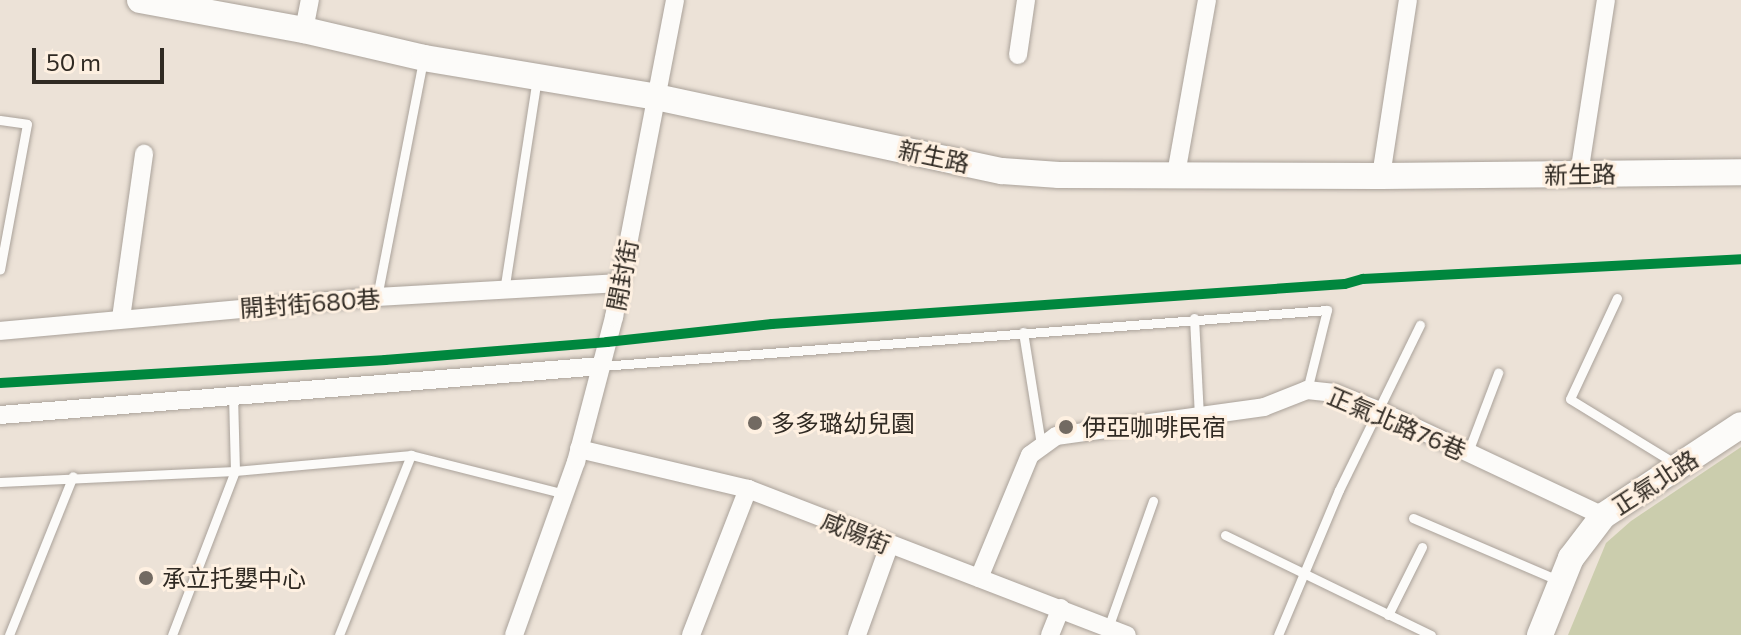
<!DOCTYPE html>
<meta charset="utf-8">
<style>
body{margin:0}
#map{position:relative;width:1741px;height:635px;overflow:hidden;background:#ece2d7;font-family:Commissioner,"Noto Sans TC",sans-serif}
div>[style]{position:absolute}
.green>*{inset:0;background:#cbcdad}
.roads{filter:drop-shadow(0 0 2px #aaa29a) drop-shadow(0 0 2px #aaa29a)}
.lane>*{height:9px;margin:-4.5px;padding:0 4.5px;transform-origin:4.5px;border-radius:4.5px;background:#fcfbf9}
.street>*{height:18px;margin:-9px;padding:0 9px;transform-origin:9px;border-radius:9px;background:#fcfbf9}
.secondary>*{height:26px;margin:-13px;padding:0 13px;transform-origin:13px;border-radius:13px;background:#fcfbf9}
.cycleway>*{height:10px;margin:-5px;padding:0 5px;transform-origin:5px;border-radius:5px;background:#00873e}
.dots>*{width:22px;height:22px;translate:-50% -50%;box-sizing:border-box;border:4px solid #fef0e1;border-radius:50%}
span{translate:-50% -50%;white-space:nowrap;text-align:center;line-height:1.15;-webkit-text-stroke:6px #fef0e1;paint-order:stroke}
.street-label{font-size:24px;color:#302a23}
.poi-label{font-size:24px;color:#302a23}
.left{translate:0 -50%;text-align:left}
.scale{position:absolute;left:32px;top:48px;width:132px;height:36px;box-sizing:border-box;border:4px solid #302a23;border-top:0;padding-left:10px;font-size:24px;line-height:28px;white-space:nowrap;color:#302a23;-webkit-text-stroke:6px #fef0e1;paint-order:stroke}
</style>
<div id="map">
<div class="green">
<div style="clip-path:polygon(1741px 447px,1741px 635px,1568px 635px,1606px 543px,1631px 521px)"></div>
</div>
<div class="roads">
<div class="lane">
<div style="left:0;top:120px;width:27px;rotate:8deg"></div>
<div style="left:27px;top:124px;width:148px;rotate:100.5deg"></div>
<div style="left:504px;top:291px;width:216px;rotate:-81.2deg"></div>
<div style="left:377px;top:297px;width:240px;rotate:-79deg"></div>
<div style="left:1617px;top:298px;width:111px;rotate:115deg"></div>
<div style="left:1570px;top:399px;width:124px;rotate:31.5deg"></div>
<div style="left:1194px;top:318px;width:98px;rotate:87.1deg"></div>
<div style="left:1023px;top:332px;width:114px;rotate:80.9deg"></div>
<div style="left:601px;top:366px;width:728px;rotate:-4.41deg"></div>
<div style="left:1327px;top:310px;width:82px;rotate:104deg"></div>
<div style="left:1468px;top:452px;width:85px;rotate:-69.2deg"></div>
<div style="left:0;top:482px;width:235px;rotate:-2.7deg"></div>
<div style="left:235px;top:471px;width:177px;rotate:-5.2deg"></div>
<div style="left:411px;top:455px;width:159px;rotate:14.2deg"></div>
<div style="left:1413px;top:518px;width:158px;rotate:23.2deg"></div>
<div style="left:1225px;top:535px;width:229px;rotate:25.9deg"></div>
<div style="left:1388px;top:615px;width:76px;rotate:-63.4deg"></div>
<div style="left:1108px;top:628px;width:135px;rotate:-70.5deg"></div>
<div style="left:9px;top:635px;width:171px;rotate:-68.1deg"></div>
<div style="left:172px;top:635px;width:176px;rotate:-69deg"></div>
<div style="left:235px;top:471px;width:75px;rotate:-91.5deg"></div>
<div style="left:339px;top:635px;width:194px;rotate:-68.2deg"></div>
<div style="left:1278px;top:635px;width:157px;rotate:-67.2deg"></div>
<div style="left:1339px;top:490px;width:184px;rotate:-63.9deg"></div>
</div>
<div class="street">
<div style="left:304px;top:30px;width:31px;rotate:-79deg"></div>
<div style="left:1018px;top:55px;width:56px;rotate:-81.7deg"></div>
<div style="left:1176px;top:174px;width:177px;rotate:-79.9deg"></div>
<div style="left:1579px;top:174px;width:176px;rotate:-81.2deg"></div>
<div style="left:1381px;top:176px;width:178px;rotate:-81.3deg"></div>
<div style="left:121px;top:318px;width:166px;rotate:-82deg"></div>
<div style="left:0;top:331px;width:379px;rotate:-5.2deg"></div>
<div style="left:377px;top:297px;width:243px;rotate:-3.3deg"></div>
<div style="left:0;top:415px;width:603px;rotate:-4.66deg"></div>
<div style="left:579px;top:449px;width:174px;rotate:13.3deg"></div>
<div style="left:748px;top:489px;width:406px;rotate:21.1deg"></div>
<div style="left:979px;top:578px;width:133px;rotate:-67.5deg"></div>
<div style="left:1030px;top:455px;width:32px;rotate:-36deg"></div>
<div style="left:1056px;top:436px;width:210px;rotate:-7.9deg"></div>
<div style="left:1264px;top:407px;width:46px;rotate:-21.6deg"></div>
<div style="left:1307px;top:390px;width:28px;rotate:6deg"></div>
<div style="left:1335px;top:393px;width:48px;rotate:21.8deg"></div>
<div style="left:1380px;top:411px;width:246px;rotate:25.2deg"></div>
<div style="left:514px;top:635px;width:184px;rotate:-70.3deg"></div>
<div style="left:576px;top:462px;width:150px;rotate:-75.3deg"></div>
<div style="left:614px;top:317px;width:323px;rotate:-79.1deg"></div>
<div style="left:691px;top:635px;width:157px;rotate:-68.7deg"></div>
<div style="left:857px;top:635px;width:95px;rotate:-70.2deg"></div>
<div style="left:1050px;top:635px;width:29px;rotate:-68deg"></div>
</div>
<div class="secondary">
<div style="left:140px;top:0;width:167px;rotate:10.4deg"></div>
<div style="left:304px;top:30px;width:123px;rotate:13.1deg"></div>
<div style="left:424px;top:58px;width:235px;rotate:9.5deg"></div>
<div style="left:656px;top:97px;width:354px;rotate:12.1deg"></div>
<div style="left:1002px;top:171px;width:57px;rotate:4deg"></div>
<div style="left:1059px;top:175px;width:322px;rotate:0.2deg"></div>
<div style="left:1381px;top:176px;width:360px;rotate:-0.6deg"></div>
<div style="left:1540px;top:635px;width:83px;rotate:-68.1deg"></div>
<div style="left:1571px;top:558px;width:53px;rotate:-52.7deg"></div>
<div style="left:1603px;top:516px;width:165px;rotate:-33.4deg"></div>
</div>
</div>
<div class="cycleway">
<div style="left:0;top:383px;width:386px;rotate:-3.4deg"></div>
<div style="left:385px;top:360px;width:223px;rotate:-4.6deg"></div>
<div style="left:607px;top:342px;width:166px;rotate:-6.2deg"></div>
<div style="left:772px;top:324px;width:574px;rotate:-3.99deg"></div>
<div style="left:1345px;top:284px;width:19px;rotate:-16deg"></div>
<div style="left:1363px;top:279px;width:379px;rotate:-3deg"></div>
</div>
<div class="dots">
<div style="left:755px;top:423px;background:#726a62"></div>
<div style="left:1066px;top:427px;background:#726a62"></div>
<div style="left:146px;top:578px;background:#726a62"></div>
</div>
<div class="street-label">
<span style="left:934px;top:156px;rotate:12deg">新生路</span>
<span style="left:1580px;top:174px;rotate:-1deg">新生路</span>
<span style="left:622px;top:275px;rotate:-79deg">開封街</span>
<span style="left:310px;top:303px;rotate:-4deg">開封街680巷</span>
<span style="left:1397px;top:423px;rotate:23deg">正氣北路76巷</span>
<span style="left:1655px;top:482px;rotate:-33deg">正氣北路</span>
<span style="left:856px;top:532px;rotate:22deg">咸陽街</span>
</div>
<div class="poi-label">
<span class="left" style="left:771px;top:423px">多多璐幼兒園</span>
<span class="left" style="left:1082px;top:427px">伊亞咖啡民宿</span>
<span class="left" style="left:162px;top:578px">承立托嬰中心</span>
</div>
<div class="scale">50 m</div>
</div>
